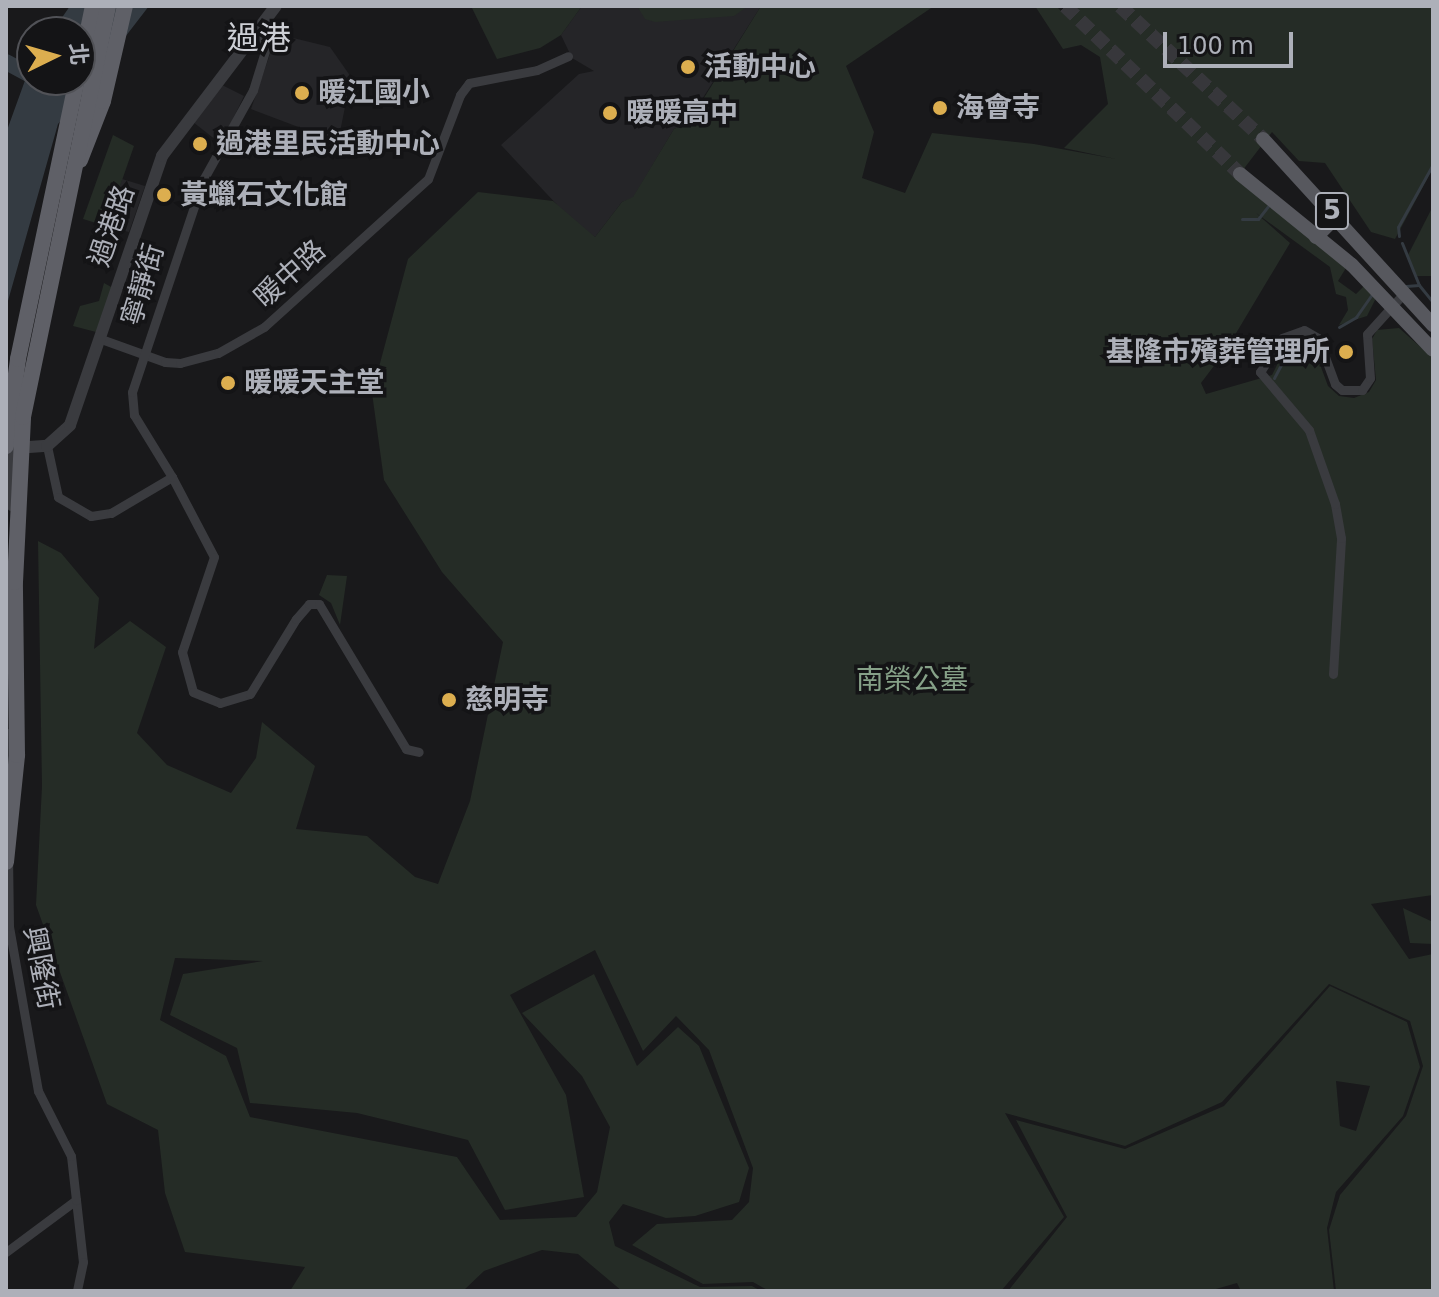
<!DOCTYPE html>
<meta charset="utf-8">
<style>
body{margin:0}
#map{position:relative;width:1439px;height:1297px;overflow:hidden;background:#19191b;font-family:"DejaVu Sans","Noto Sans TC",sans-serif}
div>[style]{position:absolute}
.built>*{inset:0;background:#252528}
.green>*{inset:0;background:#252c26}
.water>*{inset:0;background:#343b42}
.stream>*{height:3px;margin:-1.5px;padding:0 1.5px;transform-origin:1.5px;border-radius:1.5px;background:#343b42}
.river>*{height:16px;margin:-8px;padding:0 8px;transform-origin:8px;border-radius:8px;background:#343b42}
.primary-tunnel>*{height:14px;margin-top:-7px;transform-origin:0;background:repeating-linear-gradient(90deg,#37373b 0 14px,transparent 0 21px)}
.minor>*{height:9px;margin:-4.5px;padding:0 4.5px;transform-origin:4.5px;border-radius:4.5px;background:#3a3b3f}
.tertiary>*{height:12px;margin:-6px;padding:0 6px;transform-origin:6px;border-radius:6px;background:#3a3b3f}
.primary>*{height:14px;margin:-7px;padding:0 7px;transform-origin:7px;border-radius:7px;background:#57585e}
.trunk>*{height:16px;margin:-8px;padding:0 8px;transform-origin:8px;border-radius:8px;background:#5f6067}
.trunk-bridge>*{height:16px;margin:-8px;padding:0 8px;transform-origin:8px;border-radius:8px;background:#5f6067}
.dots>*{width:22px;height:22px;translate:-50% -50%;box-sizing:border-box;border:4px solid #141416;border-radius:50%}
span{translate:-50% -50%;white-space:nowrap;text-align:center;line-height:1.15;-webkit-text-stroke:7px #141416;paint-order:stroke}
.shield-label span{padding:2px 6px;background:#141416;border:2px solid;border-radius:6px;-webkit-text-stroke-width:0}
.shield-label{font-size:26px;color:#adb0b9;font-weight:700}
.poi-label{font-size:28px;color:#adb0b9;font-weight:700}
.left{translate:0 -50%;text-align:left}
.right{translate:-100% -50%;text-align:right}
.street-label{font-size:28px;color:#adb0b9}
.park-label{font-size:28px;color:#86a188}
.quarter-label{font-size:32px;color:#cdcfd5}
.frame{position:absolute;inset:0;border:8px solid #adb0b9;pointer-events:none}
.north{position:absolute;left:16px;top:16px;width:80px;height:80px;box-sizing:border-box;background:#141416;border:2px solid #515257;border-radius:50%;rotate:85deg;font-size:22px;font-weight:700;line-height:32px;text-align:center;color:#adb0b9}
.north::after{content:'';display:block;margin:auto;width:28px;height:36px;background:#dcae4f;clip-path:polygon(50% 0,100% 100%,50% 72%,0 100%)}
.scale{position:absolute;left:1163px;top:32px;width:130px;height:36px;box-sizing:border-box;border:4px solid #adb0b9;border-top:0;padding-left:10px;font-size:24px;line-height:28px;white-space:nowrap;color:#adb0b9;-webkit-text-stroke:6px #141416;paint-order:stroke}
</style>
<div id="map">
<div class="built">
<div style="clip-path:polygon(582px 6px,761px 6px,687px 123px,674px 129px,633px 198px,622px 202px,595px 237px,575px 224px,501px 145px,579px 74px,594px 71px,572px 58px,561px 35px)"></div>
<div style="clip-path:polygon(277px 34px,330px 47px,351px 77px,338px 142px,251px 109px)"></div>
<div style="clip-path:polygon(220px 84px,244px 96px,221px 144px,193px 122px)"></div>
<div style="clip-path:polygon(122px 179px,145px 186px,129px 232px,106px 226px)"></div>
</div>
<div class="green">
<div style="clip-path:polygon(471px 6px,582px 6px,561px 35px,540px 48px,497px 59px)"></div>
<div style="clip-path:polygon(637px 6px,748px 6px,734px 16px,655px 22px,645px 19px)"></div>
<div style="clip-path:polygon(761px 6px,934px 6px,846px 66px,874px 132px,862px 178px,905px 193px,932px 133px,1034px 144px,1116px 159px,1064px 148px,1108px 104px,1100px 57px,1081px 45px,1063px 49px,1035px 6px,1056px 6px,1064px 14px,1069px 6px,1433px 6px,1433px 168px,1395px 239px,1371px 232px,1325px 163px,1299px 161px,1272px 132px,1236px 179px,1346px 268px,1338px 281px,1356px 294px,1365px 285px,1376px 298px,1367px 316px,1339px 325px,1348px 310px,1346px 297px,1336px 294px,1330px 267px,1256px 213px,1290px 243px,1226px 350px,1201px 383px,1206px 394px,1272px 375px,1289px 341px,1311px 340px,1328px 386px,1339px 396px,1354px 398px,1369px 392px,1376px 380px,1372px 339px,1377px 330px,1399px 328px,1433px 358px,1433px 895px,1371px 904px,1409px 959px,1433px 954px,1433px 1291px,1336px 1291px,1329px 1230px,1340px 1195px,1406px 1116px,1423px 1066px,1410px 1021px,1329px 984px,1222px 1102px,1125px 1146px,1005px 1113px,1064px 1217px,1001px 1291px,769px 1291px,753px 1282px,703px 1284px,632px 1245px,657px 1224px,732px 1220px,749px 1202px,753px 1168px,709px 1050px,676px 1016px,643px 1051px,595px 950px,510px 995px,566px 1095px,584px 1197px,505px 1210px,468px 1140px,357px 1113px,250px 1103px,237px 1048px,170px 1015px,183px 974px,263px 961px,175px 958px,160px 1020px,226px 1056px,250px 1117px,457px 1157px,500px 1220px,576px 1217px,597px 1192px,610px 1127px,582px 1076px,522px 1013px,594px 974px,637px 1066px,678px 1027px,699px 1046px,749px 1168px,739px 1202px,695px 1216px,666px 1218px,623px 1204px,609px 1222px,615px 1246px,700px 1287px,752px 1286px,761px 1291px,622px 1291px,578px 1254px,542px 1250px,484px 1271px,463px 1291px,290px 1291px,305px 1267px,185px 1252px,165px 1193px,158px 1130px,107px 1104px,36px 905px,42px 786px,38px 541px,61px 553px,99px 598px,94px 649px,130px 621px,166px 647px,137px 733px,167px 765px,231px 793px,256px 758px,262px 722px,315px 766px,296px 829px,367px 836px,415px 877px,438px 884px,470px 801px,503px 642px,442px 572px,384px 480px,372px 393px,408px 259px,478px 192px,553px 201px,595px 237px,622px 202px,633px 197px,674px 129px,687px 123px,686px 99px,702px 101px)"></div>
<div style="clip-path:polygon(113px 135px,134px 146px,106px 226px,83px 219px)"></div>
<div style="clip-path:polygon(1433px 206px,1433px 276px,1416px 276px,1408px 255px)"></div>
<div style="clip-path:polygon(104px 283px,113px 288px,100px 333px,73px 326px,80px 306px,99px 301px)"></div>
<div style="clip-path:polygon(327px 575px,347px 576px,340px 625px,331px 603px,319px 595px)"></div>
<div style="clip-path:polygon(1403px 908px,1433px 922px,1433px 944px,1410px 943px)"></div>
<div style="clip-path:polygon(evenodd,1330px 986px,1407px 1022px,1420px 1067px,1403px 1116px,1336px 1192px,1327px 1228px,1334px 1291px,1241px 1291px,1237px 1283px,1209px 1291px,1008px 1291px,1067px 1217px,1016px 1120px,1125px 1149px,1224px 1106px,1330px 986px,1336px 1081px,1370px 1086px,1356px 1131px,1340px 1126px,1336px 1081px)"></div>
</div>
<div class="water">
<div style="clip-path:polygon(70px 6px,149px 6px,58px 124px,6px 308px,6px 133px,32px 61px,32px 80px,80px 80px,80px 32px,52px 32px)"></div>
</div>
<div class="stream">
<div style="left:1242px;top:219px;width:16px"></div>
<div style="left:1258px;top:219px;width:18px;rotate:-52deg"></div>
<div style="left:1399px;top:236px;width:9px;rotate:-96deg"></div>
<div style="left:1398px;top:227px;width:72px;rotate:-60.9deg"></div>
<div style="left:1402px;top:243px;width:45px;rotate:68deg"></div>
<div style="left:1406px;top:286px;width:13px;rotate:-4deg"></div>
<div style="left:1419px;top:285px;width:22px;rotate:51deg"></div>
<div style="left:1339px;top:327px;width:20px;rotate:-30deg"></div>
<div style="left:1356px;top:317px;width:29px;rotate:-55deg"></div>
<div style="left:1274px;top:378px;width:43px;rotate:-62.2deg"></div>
<div style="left:1294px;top:340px;width:18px;rotate:3deg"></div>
</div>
<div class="river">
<div style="left:6px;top:62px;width:30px;rotate:28deg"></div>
</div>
<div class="primary-tunnel">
<div style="left:1065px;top:6px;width:243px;rotate:43.8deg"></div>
<div style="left:1120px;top:6px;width:195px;rotate:42.9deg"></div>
</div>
<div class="minor">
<div style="left:101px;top:339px;width:68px;rotate:19.8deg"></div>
<div style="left:165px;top:362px;width:15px;rotate:4deg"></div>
<div style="left:180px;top:363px;width:39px;rotate:-15deg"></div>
<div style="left:218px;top:353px;width:53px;rotate:-29.5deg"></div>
<div style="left:264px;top:327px;width:221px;rotate:-42.1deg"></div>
<div style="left:428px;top:179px;width:90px;rotate:-69.1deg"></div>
<div style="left:460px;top:95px;width:15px;rotate:-53deg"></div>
<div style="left:469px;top:83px;width:69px;rotate:-10.8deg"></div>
<div style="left:537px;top:70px;width:34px;rotate:-24deg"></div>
<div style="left:47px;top:446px;width:52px;rotate:77.8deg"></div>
<div style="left:58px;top:497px;width:38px;rotate:30deg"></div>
<div style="left:91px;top:516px;width:20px;rotate:-9deg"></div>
<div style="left:111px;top:513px;width:71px;rotate:-30.5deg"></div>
<div style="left:172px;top:477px;width:90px;rotate:62.3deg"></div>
<div style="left:214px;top:557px;width:100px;rotate:108.6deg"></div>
<div style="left:182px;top:652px;width:41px;rotate:74.6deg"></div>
<div style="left:193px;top:692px;width:29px;rotate:22deg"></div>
<div style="left:220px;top:703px;width:31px;rotate:-17deg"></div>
<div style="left:250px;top:694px;width:88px;rotate:-58.5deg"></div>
<div style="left:296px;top:619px;width:20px;rotate:-49deg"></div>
<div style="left:309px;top:604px;width:10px"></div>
<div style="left:319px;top:604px;width:169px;rotate:59deg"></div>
<div style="left:406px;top:749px;width:13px;rotate:13deg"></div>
<div style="left:11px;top:447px;width:59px;rotate:90deg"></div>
<div style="left:172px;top:477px;width:73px;rotate:-121.5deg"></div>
<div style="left:134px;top:415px;width:23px;rotate:-95deg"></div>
<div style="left:132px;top:392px;width:224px;rotate:-71.5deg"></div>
<div style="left:203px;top:180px;width:103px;rotate:-60.9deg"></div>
<div style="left:253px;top:90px;width:44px;rotate:-72.8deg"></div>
<div style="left:266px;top:48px;width:22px;rotate:-108deg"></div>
<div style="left:1333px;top:674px;width:136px;rotate:-86.6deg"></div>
<div style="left:1341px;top:538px;width:35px;rotate:-100deg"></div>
<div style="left:1335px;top:504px;width:78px;rotate:-109.4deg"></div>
<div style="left:1309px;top:430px;width:76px;rotate:-130.2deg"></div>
<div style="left:1260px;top:372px;width:40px;rotate:-57.1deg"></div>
<div style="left:1282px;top:338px;width:23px;rotate:-20deg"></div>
<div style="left:1304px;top:330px;width:16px;rotate:30deg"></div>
<div style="left:1318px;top:338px;width:49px;rotate:69.7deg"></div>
<div style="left:1335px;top:384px;width:9px;rotate:41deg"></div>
<div style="left:1342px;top:390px;width:20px"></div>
<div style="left:1362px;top:390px;width:14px;rotate:-56deg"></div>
<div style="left:1370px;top:378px;width:44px;rotate:-93.9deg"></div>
<div style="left:1367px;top:334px;width:57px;rotate:-47.9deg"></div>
<div style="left:9px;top:766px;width:33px;rotate:-90deg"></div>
<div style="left:76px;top:1200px;width:62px;rotate:83.6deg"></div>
<div style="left:83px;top:1262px;width:30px;rotate:102deg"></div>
<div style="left:6px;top:1252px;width:87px;rotate:-36.6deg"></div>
<div style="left:76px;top:1200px;width:44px;rotate:-96.5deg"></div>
<div style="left:71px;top:1156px;width:73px;rotate:-116.9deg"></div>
<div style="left:38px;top:1091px;width:168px;rotate:-100deg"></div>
<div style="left:9px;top:926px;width:69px;rotate:-90.8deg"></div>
</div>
<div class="tertiary">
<div style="left:15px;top:448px;width:32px;rotate:-4deg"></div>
<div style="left:47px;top:446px;width:31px;rotate:-42deg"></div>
<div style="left:70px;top:425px;width:284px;rotate:-71.1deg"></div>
<div style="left:162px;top:156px;width:188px;rotate:-52.8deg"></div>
</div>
<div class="primary">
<div style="left:1263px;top:139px;width:252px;rotate:47.6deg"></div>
<div style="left:1240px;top:174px;width:144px;rotate:39.1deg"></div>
<div style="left:1352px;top:265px;width:117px;rotate:46.4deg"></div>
<div style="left:1316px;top:237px;width:30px;rotate:-45deg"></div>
</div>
<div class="trunk">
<div style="left:80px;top:68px;width:63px;rotate:-78.2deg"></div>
<div style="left:80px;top:160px;width:63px;rotate:-68.7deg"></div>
<div style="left:103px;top:101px;width:98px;rotate:-77deg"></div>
<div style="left:6px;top:446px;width:88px;rotate:-82.1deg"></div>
<div style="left:18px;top:359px;width:285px;rotate:-78.1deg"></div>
</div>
<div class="trunk-bridge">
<div style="left:6px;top:862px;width:108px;rotate:-84.1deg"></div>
<div style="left:17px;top:755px;width:173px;rotate:-90.7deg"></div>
<div style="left:15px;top:582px;width:165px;rotate:-87.2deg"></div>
<div style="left:23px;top:417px;width:420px;rotate:-78.3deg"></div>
</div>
<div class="dots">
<div style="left:688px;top:67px;background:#dcae4f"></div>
<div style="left:302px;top:93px;background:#dcae4f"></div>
<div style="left:940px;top:108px;background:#dcae4f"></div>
<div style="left:610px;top:113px;background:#dcae4f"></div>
<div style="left:200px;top:144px;background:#dcae4f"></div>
<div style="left:164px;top:195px;background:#dcae4f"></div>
<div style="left:1346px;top:352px;background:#dcae4f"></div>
<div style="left:228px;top:383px;background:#dcae4f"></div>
<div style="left:449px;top:700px;background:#dcae4f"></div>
</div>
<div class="shield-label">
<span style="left:1332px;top:211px">5</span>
</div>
<div class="poi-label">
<span class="left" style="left:704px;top:67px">活動中心</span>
<span class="left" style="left:318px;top:93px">暖江國小</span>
<span class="left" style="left:956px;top:108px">海會寺</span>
<span class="left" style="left:626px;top:113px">暖暖高中</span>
<span class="left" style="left:216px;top:144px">過港里民活動中心</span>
<span class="left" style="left:180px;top:195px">黃蠟石文化館</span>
<span class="right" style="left:1330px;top:352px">基隆市殯葬管理所</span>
<span class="left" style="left:244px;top:383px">暖暖天主堂</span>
<span class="left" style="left:465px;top:700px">慈明寺</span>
</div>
<div class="street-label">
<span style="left:112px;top:226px;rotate:-71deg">過港路</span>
<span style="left:290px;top:274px;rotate:-42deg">暖中路</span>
<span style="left:143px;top:285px;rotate:-73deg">寧靜街</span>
<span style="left:41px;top:968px;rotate:79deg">興隆街</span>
</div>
<div class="park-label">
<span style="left:912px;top:680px">南榮公墓</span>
</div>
<div class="quarter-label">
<span style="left:259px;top:38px">過港</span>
</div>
<div class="frame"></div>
<div class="north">北</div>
<div class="scale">100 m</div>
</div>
